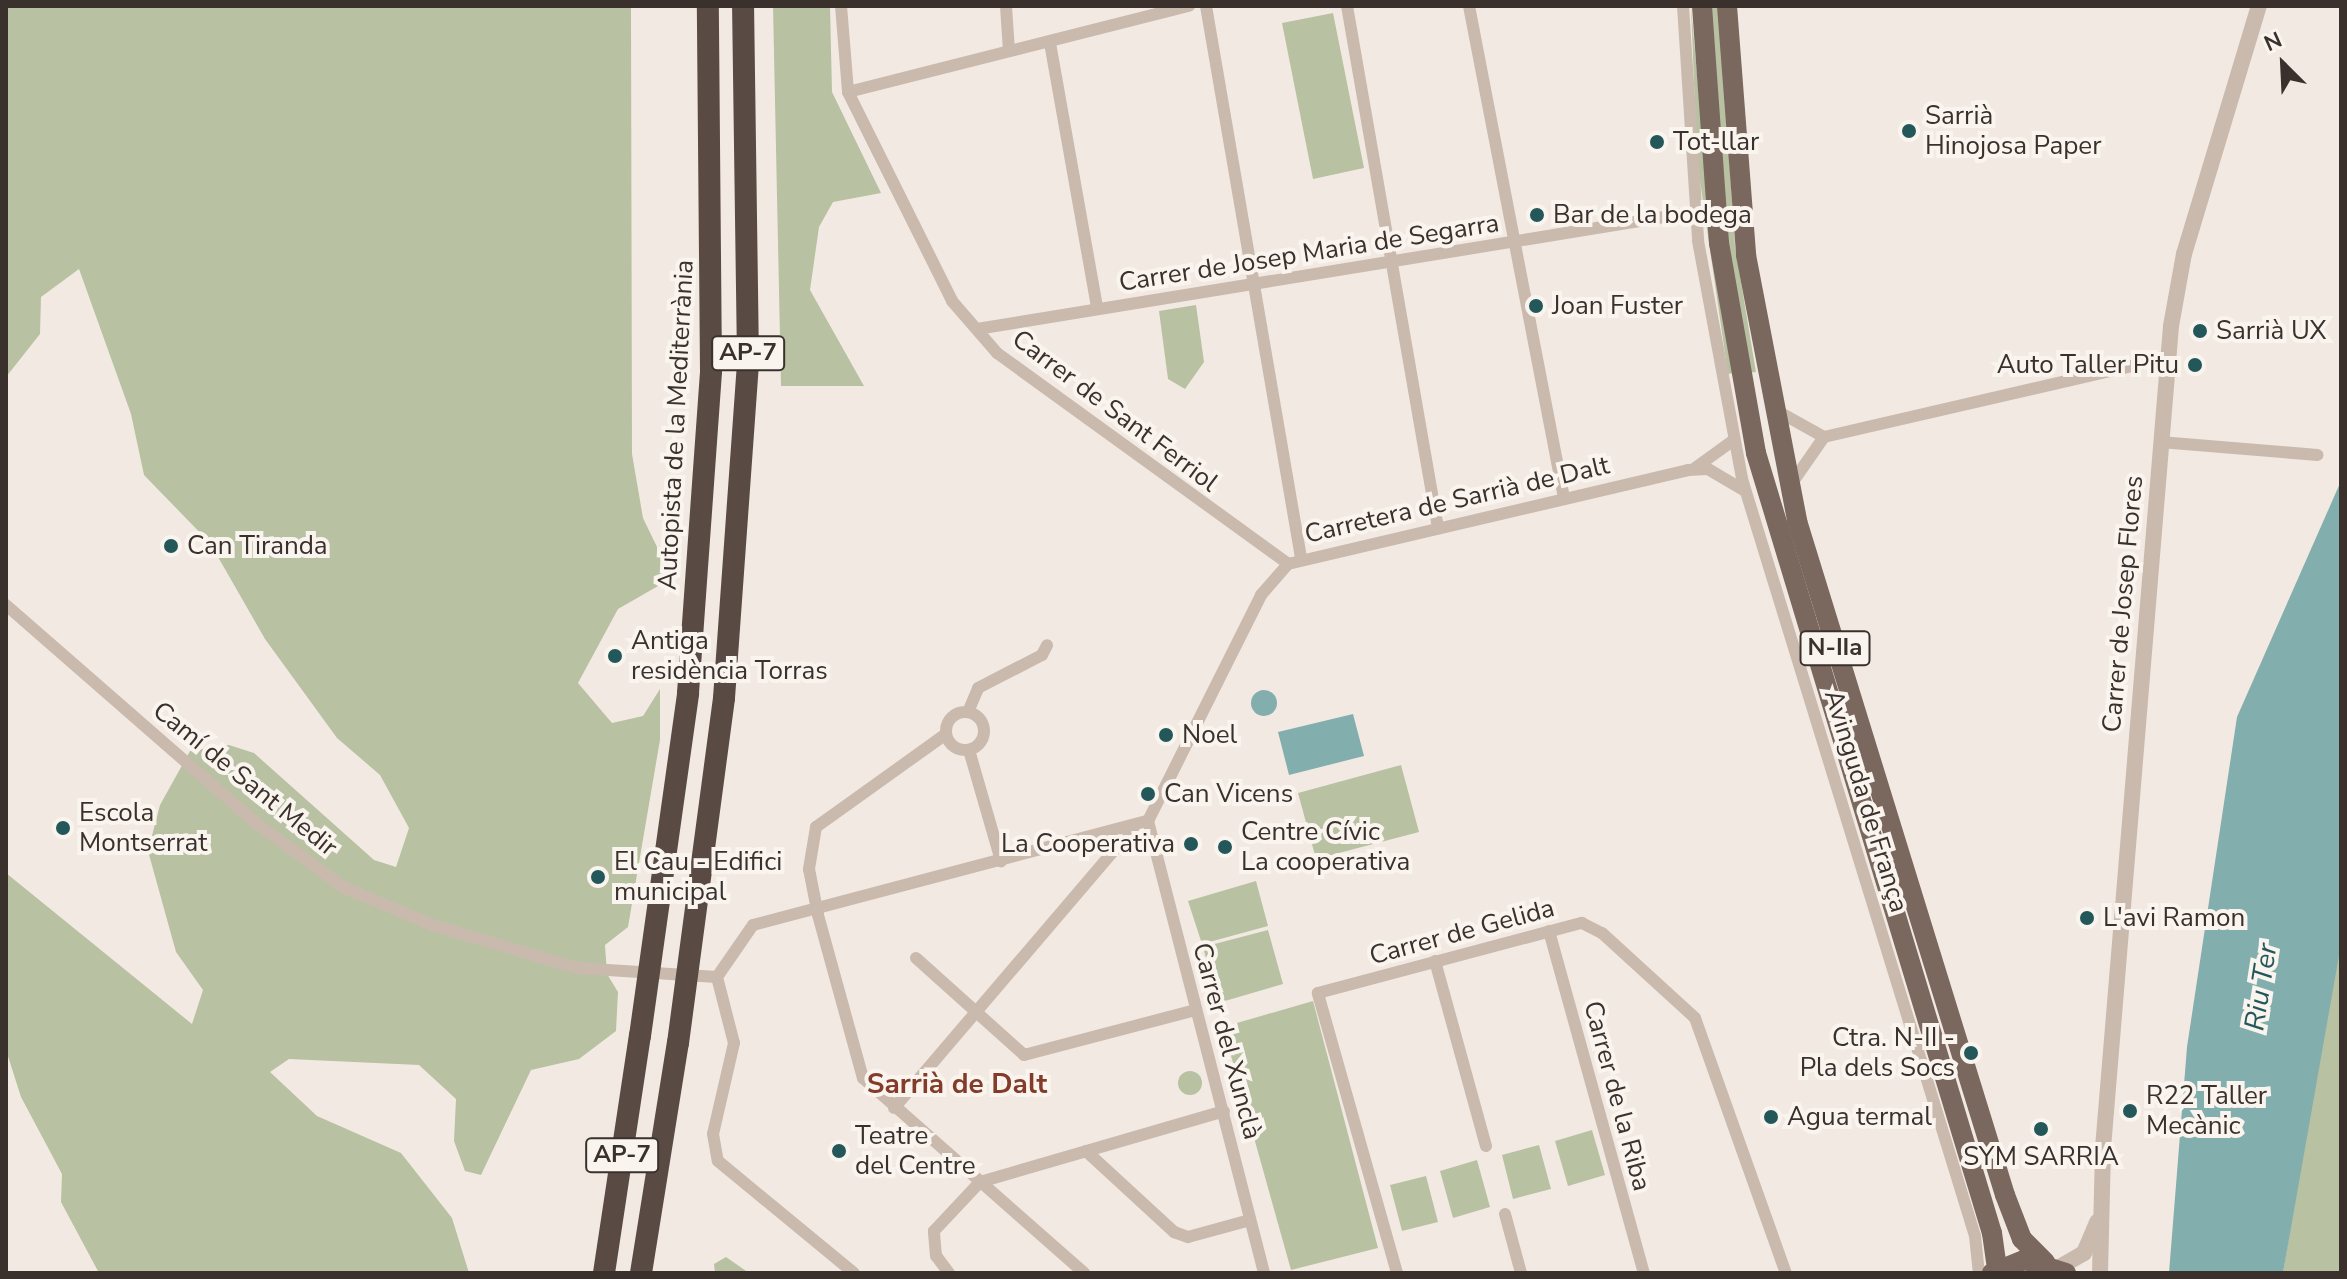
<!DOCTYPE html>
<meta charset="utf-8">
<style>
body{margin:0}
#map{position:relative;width:2347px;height:1279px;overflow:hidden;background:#f2eae2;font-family:"Nunito Sans",sans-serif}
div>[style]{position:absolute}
.green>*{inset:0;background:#b8c1a2}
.round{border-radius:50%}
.water>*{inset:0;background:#83aeae}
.minor>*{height:12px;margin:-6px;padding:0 6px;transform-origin:6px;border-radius:6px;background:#cabaae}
.minor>.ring{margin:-6px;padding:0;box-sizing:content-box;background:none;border:12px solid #cabaae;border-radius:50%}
.tertiary>*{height:16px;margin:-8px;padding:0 8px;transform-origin:8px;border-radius:8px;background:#cabaae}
.primary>*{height:20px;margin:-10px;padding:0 10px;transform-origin:10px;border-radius:10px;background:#7a675e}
.motorway>*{height:22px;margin:-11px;padding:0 11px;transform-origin:11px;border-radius:11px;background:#5a4a44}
.motorway-bridge>*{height:22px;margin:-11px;padding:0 11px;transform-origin:11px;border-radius:11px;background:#5a4a44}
.dots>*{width:22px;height:22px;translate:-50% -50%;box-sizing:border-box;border:4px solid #faf4ef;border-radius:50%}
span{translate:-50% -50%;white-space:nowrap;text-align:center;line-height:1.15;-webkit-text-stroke:8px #faf4ef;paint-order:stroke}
.shield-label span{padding:2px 6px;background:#faf4ef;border:2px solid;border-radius:6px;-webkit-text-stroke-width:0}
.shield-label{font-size:24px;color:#3a302c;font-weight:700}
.poi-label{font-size:26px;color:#3a302c}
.left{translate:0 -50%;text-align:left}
.right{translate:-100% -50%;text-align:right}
.street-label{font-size:26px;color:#3a302c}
.water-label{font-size:28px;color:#245759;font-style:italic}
.neighbourhood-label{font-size:28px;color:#843c2a;font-weight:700}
.frame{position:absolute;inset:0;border:8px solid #3a302c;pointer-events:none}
.north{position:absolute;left:2243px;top:24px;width:80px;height:80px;-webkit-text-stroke:6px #faf4ef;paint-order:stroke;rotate:336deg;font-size:22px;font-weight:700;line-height:32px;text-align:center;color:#3a302c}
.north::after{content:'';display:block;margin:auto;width:28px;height:36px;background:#3a302c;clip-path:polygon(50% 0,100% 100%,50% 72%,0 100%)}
</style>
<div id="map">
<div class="green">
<div style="clip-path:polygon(6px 6px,631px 6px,632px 454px,643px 518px,672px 578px,618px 609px,578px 683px,612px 723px,643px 716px,660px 689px,660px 740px,628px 927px,605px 945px,607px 974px,618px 992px,616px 1031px,579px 1059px,531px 1070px,481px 1175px,465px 1171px,454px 1141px,456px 1099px,419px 1065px,289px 1059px,270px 1072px,317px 1116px,401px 1153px,452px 1218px,469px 1273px,99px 1273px,61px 1202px,62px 1174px,21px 1097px,6px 1050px,6px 873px,192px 1024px,203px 990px,176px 952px,148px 851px,160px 805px,190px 751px,229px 745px,254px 753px,374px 860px,396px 867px,409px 828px,380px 775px,337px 738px,265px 639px,210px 543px,144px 475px,131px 414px,79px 269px,41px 297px,40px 334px,6px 377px)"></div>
<div style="clip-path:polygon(773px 6px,830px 6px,832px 92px,881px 193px,833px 202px,819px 227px,810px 290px,864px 386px,781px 386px)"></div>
<div style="clip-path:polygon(1691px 6px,1712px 244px,1733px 373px,1728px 374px,1697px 160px)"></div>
<div style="clip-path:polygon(1710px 6px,1719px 6px,1735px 246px,1756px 372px,1748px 373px,1725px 232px)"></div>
<div style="clip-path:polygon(1333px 13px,1364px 168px,1313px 179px,1282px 23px)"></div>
<div style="clip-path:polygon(1196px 305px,1204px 362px,1185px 389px,1168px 379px,1159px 311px)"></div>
<div style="clip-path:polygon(1401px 765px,1419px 832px,1316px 859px,1298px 793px)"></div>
<div style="clip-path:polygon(1256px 881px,1268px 926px,1202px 944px,1188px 901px)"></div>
<div style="clip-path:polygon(1268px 930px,1283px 984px,1218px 1003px,1203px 947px)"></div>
<div style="clip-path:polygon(2341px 944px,2341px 1273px,2283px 1273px,2325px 1014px)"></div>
<div style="clip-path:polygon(1313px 1001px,1378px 1248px,1291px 1270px,1223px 1027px)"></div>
<div class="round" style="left:1178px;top:1071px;width:24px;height:24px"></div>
<div style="clip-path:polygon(1592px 1130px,1605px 1175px,1568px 1186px,1555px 1141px)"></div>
<div style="clip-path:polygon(1539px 1145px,1551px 1189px,1513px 1199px,1502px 1155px)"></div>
<div style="clip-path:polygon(1477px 1160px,1490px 1207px,1453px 1218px,1440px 1171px)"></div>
<div style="clip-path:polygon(1426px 1176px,1438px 1222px,1402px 1231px,1390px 1185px)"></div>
<div style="clip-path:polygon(726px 1257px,749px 1273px,715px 1273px,714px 1264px)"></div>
</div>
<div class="water">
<div style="clip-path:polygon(2341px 481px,2341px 944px,2283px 1273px,2169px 1273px,2187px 1047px,2237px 717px)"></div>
<div class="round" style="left:1251px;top:690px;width:26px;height:26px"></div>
<div style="clip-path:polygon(1353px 714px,1364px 756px,1289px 775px,1278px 732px)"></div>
</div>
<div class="minor">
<div style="left:841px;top:6px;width:86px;rotate:85.3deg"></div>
<div style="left:848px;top:92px;width:233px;rotate:63.5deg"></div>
<div style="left:952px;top:301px;width:69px;rotate:49.1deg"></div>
<div style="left:997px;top:353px;width:359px;rotate:35.9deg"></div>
<div style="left:1006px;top:6px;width:45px;rotate:86.2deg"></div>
<div style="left:1206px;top:6px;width:560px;rotate:80.23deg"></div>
<div style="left:1347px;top:6px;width:530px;rotate:80.11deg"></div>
<div style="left:1469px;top:6px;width:501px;rotate:79.07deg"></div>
<div style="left:1683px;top:6px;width:235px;rotate:86.3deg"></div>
<div style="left:1698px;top:241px;width:242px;rotate:79.5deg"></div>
<div style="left:1742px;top:479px;width:792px;rotate:72.89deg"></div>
<div style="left:1975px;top:1236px;width:37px;rotate:84deg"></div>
<div style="left:1050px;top:43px;width:269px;rotate:79.9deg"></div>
<div style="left:848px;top:92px;width:352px;rotate:-14.2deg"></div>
<div style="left:977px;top:329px;width:727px;rotate:-9.26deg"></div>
<div style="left:1779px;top:412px;width:51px;rotate:29.1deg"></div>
<div style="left:1824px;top:437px;width:352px;rotate:-13deg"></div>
<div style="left:2160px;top:442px;width:158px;rotate:4.7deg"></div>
<div style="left:1695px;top:468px;width:48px;rotate:-35.7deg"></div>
<div style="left:1792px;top:483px;width:56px;rotate:-55.2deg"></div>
<div style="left:6px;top:605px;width:332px;rotate:41.1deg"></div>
<div style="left:256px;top:823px;width:108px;rotate:36.3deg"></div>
<div style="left:343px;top:887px;width:97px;rotate:23.1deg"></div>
<div style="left:432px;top:925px;width:151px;rotate:16.5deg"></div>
<div style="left:577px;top:968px;width:140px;rotate:3.7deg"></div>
<div style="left:717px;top:977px;width:63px;rotate:-55.3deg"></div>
<div style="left:753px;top:925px;width:408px;rotate:-14.8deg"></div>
<div style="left:968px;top:712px;width:26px;rotate:-67deg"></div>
<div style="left:978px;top:688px;width:72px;rotate:-27.3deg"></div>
<div style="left:1042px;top:655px;width:11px;rotate:-63deg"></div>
<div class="ring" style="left:946px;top:712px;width:26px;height:26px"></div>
<div style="left:946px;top:734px;width:160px;rotate:144.4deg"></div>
<div style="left:816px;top:827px;width:43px;rotate:99.5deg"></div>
<div style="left:809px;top:869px;width:47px;rotate:78.9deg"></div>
<div style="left:818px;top:915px;width:169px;rotate:74.6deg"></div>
<div style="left:863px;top:1078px;width:295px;rotate:41.4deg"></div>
<div style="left:969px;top:750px;width:116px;rotate:73.9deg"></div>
<div style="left:1148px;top:821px;width:253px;rotate:-63.4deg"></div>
<div style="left:1261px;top:595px;width:41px;rotate:-48.9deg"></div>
<div style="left:1288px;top:564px;width:411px;rotate:-13.2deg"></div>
<div style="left:1688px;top:470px;width:20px;rotate:-3deg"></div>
<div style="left:1708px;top:469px;width:43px;rotate:30.7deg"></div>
<div style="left:1148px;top:821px;width:467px;rotate:75.6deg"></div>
<div style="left:1549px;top:931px;width:355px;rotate:74.5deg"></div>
<div style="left:916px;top:958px;width:145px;rotate:41.9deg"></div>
<div style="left:1024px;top:1055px;width:178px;rotate:-14.7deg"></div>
<div style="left:1435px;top:961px;width:192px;rotate:74.6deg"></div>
<div style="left:717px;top:977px;width:68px;rotate:75.6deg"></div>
<div style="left:734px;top:1043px;width:93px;rotate:103deg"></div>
<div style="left:713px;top:1134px;width:27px;rotate:80deg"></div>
<div style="left:718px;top:1161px;width:176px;rotate:39.5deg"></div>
<div style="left:894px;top:1108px;width:370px;rotate:-49.5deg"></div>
<div style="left:1086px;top:1151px;width:120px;rotate:42.6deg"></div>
<div style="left:1174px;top:1232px;width:15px;rotate:20deg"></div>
<div style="left:1188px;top:1237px;width:64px;rotate:-15.3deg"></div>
<div style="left:980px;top:1182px;width:254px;rotate:-16.2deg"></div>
<div style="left:1505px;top:1214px;width:61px;rotate:74.8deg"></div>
<div style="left:949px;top:1273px;width:21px;rotate:-127deg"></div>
<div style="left:936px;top:1256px;width:25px;rotate:-95deg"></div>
<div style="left:934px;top:1231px;width:67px;rotate:-46.8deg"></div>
<div style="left:1397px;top:1273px;width:291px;rotate:-105.8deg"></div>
<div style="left:1318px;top:993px;width:273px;rotate:-14.9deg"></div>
<div style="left:1582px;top:923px;width:22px;rotate:27deg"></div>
<div style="left:1602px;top:933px;width:126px;rotate:42.4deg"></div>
<div style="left:1695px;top:1018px;width:271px;rotate:70.4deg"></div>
</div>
<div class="tertiary">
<div style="left:2058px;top:1268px;width:30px;rotate:-30deg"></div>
<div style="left:2084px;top:1253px;width:34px;rotate:-67deg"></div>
<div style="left:2100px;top:1273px;width:125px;rotate:-88.6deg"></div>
<div style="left:2103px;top:1148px;width:825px;rotate:-85.27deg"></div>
<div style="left:2171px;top:326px;width:73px;rotate:-79.8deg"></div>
<div style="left:2184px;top:254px;width:259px;rotate:-73.2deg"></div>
</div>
<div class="primary">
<div style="left:1702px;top:6px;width:238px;rotate:85.9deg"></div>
<div style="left:1719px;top:243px;width:213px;rotate:80deg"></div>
<div style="left:1756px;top:453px;width:815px;rotate:73.17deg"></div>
<div style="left:1992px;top:1233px;width:36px;rotate:82deg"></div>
<div style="left:1727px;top:6px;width:250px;rotate:85.6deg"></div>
<div style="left:1746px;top:255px;width:271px;rotate:79.1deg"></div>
<div style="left:1797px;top:521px;width:705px;rotate:72.85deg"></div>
<div style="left:2005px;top:1195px;width:47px;rotate:68.9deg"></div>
<div style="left:2022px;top:1239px;width:33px;rotate:45deg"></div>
<div style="left:1992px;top:1273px;width:35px;rotate:-22deg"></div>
<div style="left:2025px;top:1260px;width:43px;rotate:17.6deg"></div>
</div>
<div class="motorway">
<div style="left:688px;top:693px;width:323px;rotate:-85.9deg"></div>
<div style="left:711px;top:371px;width:365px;rotate:-90.5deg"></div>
<div style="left:724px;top:698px;width:339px;rotate:-85.9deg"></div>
<div style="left:748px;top:360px;width:354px;rotate:-90.8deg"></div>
<div style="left:604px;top:1273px;width:240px;rotate:-81.4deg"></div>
<div style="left:641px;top:1273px;width:233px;rotate:-80.9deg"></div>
</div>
<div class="motorway-bridge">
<div style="left:640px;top:1036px;width:346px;rotate:-82deg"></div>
<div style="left:678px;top:1043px;width:348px;rotate:-82.4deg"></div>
</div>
<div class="dots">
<div style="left:1909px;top:131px;background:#245759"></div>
<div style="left:1657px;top:142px;background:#245759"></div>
<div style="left:1537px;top:215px;background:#245759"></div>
<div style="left:1536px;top:306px;background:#245759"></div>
<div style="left:2200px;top:331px;background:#245759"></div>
<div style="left:2195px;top:365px;background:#245759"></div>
<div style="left:171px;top:546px;background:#245759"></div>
<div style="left:615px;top:656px;background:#245759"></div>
<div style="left:1166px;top:735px;background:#245759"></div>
<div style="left:1148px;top:794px;background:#245759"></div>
<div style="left:63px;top:828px;background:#245759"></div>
<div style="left:1191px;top:844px;background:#245759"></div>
<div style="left:1225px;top:847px;background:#245759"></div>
<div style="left:598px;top:877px;background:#245759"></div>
<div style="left:2087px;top:918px;background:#245759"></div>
<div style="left:1971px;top:1053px;background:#245759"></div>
<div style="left:2130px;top:1111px;background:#245759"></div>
<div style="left:1771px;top:1117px;background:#245759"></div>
<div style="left:2041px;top:1129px;background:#245759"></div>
<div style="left:839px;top:1151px;background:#245759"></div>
</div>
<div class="shield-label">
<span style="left:748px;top:353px">AP-7</span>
<span style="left:1835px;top:648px">N-IIa</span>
<span style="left:622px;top:1155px">AP-7</span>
</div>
<div class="poi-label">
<span class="left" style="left:1925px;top:131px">Sarrià<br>Hinojosa Paper</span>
<span class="left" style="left:1673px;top:142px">Tot-llar</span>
<span class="left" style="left:1553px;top:215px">Bar de la bodega</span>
<span class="left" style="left:1552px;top:306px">Joan Fuster</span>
<span class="left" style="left:2216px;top:331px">Sarrià UX</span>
<span class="right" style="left:2179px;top:365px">Auto Taller Pitu</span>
<span class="left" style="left:187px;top:546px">Can Tiranda</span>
<span class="left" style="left:631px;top:656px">Antiga<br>residència Torras</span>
<span class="left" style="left:1182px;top:735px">Noel</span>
<span class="left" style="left:1164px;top:794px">Can Vicens</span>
<span class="left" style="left:79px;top:828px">Escola<br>Montserrat</span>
<span class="left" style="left:1241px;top:847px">Centre Cívic<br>La cooperativa</span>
<span class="right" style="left:1175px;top:844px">La Cooperativa</span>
<span class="left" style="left:614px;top:877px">El Cau - Edifici<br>municipal</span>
<span class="left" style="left:2103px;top:918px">L'avi Ramon</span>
<span class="right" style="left:1955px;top:1053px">Ctra. N-II -<br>Pla dels Socs</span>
<span class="left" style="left:2146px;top:1111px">R22 Taller<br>Mecànic</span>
<span class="left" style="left:1787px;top:1117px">Agua termal</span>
<span class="left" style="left:855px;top:1151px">Teatre<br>del Centre</span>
<span style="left:2041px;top:1157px">SYM SARRIA</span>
</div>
<div class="street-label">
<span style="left:1309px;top:253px;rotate:-9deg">Carrer de Josep Maria de Segarra</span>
<span style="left:1115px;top:411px;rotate:37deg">Carrer de Sant Ferriol</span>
<span style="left:676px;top:425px;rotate:-87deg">Autopista de la Mediterrània</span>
<span style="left:1457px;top:500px;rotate:-13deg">Carretera de Sarrià de Dalt</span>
<span style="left:2123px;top:604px;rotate:-85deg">Carrer de Josep Flores</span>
<span style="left:245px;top:779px;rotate:39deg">Camí de Sant Medir</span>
<span style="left:1866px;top:801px;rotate:73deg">Avinguda de França</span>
<span style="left:1462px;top:932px;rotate:-15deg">Carrer de Gelida</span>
<span style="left:1227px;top:1041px;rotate:75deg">Carrer del Xunclà</span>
<span style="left:1617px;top:1096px;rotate:75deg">Carrer de la Riba</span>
</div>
<div class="water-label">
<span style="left:2261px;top:987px;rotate:-81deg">Riu Ter</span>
</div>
<div class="neighbourhood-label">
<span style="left:957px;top:1084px">Sarrià de Dalt</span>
</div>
<div class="frame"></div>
<div class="north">N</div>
</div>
